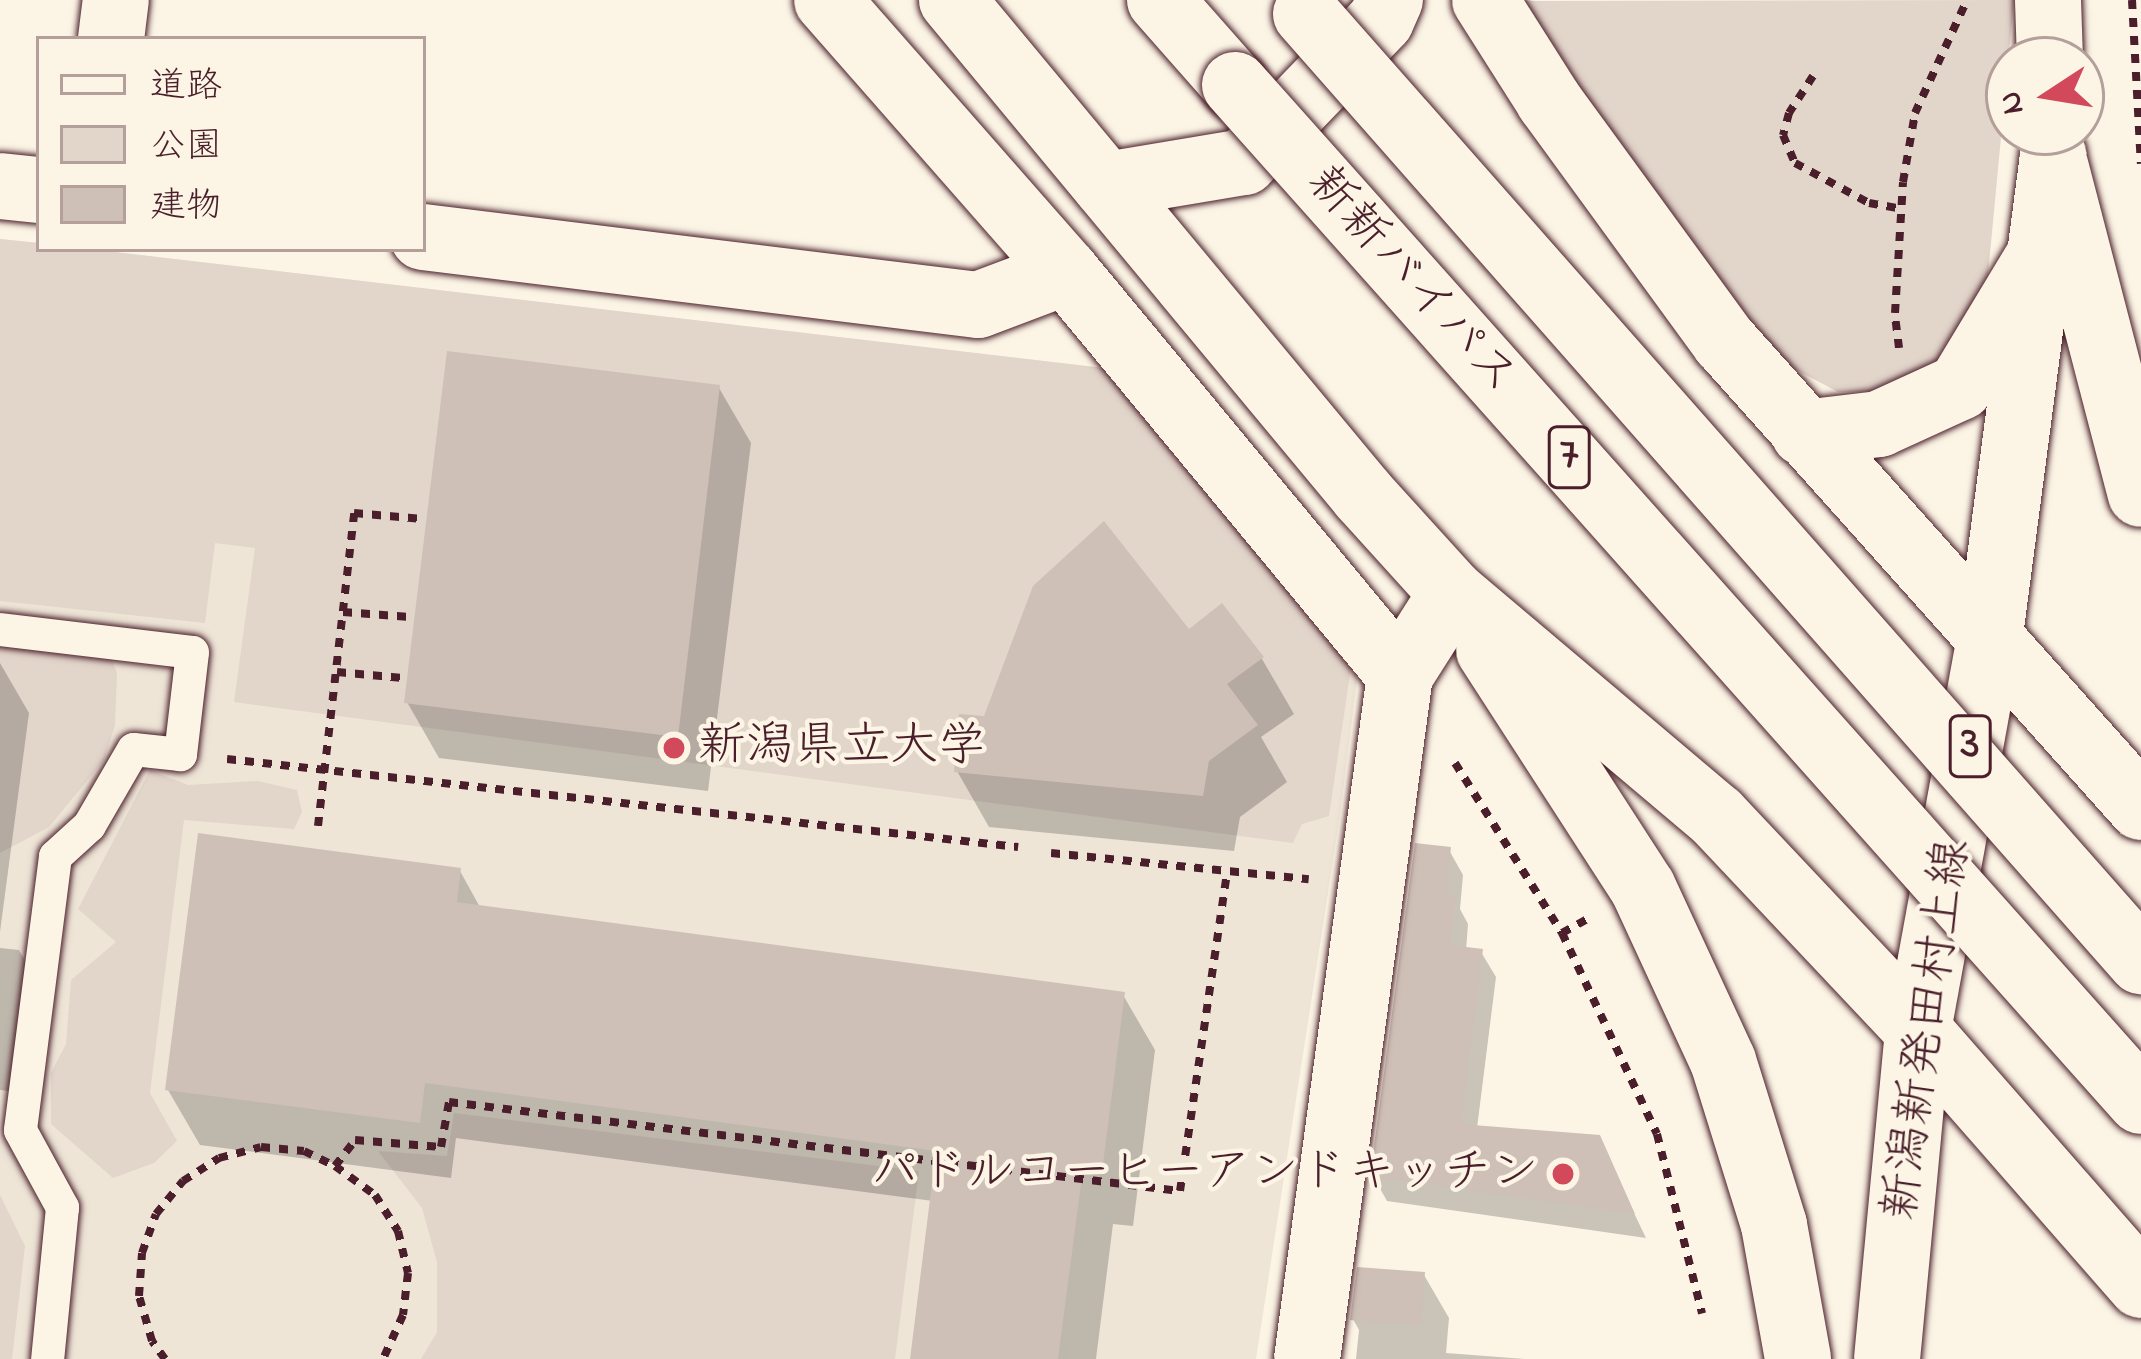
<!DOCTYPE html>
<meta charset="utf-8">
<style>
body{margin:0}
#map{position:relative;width:2141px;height:1359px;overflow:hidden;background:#fcf5e5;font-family:"Indie Flower","Klee One",sans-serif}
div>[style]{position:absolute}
.built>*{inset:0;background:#eee5d7}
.green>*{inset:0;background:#e2d5ca}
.shadow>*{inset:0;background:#0003}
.building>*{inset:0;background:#cfc0b7}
.path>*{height:8px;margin-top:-4px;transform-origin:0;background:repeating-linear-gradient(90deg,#4a1f2b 0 9px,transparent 0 18px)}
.roads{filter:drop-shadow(0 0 3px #4a1f2b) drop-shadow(0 0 3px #4a1f2b)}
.service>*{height:33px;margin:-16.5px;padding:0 16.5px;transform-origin:16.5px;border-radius:16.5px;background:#fcf5e5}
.minor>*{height:66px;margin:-33px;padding:0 33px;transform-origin:33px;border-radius:33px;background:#fcf5e5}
.primary>*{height:66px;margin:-33px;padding:0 33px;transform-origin:33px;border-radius:33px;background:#fcf5e5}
.trunk>*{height:66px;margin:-33px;padding:0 33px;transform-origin:33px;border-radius:33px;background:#fcf5e5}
.bridges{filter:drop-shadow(0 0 3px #4a1f2b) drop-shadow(0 0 3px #4a1f2b)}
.trunk-bridge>*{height:66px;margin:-33px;padding:0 33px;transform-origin:33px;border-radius:33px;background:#fcf5e5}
.dots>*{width:33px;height:33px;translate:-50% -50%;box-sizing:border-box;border:6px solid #fcf5e5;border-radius:50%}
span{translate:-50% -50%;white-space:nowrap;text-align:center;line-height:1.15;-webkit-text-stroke:9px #fcf5e5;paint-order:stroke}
.shield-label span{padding:3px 9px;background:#fcf5e5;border:3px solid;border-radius:9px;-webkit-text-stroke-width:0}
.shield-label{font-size:45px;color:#4a1f2b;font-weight:700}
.street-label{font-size:48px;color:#4a1f2b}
.poi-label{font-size:48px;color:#4a1f2b}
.left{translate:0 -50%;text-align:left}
.right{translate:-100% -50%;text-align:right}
.legend{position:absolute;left:36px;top:36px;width:390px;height:216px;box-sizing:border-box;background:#fcf5e5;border:3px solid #b59f9b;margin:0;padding:15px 21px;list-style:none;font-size:36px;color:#4a1f2b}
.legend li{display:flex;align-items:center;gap:24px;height:60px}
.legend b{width:60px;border:3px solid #b59f9b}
.north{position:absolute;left:1985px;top:36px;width:120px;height:120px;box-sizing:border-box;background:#fcf5e5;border:3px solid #b59f9b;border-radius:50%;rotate:258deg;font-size:33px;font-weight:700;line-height:48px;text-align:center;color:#4a1f2b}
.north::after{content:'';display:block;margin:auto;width:42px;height:54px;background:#d1495b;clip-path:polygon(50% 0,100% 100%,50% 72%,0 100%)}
</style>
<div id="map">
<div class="built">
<div style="clip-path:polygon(0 239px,39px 243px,39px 249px,89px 249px,1103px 368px,1353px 654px,1357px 681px,1340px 815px,1256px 1359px,0 1359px)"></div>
</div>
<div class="green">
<div style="clip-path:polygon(2014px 0,1987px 285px,1932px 371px,1883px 391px,1838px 392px,1789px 366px,1725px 292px,1647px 193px,1521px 1px)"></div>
<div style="clip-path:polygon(0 239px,39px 243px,39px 249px,89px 249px,1103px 368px,1353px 654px,1329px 816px,1302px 824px,1293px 843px,234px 702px,255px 548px,215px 543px,205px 623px,0 601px)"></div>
<div style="clip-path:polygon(0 637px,108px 651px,117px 673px,115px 725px,104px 760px,49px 827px,0 853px)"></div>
<div style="clip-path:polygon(150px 770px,188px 785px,258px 781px,297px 790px,302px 812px,294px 829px,184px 820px,150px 1093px,177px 1141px,154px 1163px,113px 1178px,51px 1124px,51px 1073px,66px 1044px,71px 980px,116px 942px,78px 909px)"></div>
<div style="clip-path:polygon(454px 1113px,919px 1171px,895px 1359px,421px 1359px,437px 1332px,437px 1262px,422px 1208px,378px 1151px,447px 1156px)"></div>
<div style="clip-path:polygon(0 1195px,25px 1246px,12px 1359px,0 1359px)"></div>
</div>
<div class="shadow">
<div style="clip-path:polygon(719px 388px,751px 443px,708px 791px,439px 758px,407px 702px)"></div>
<div style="clip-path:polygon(1222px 607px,1262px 659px,1294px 714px,1261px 737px,1287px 782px,1240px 817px,1234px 851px,989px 827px,957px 771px,986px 719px,1188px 633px)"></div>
<div style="clip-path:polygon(0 663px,29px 713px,0 932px)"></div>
<div style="clip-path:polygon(1449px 850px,1463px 875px,1460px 909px,1468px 924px,1466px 950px,1481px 952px,1496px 977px,1477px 1128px,1598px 1138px,1646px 1238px,1387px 1201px,1373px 1176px)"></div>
<div style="clip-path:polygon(460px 871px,481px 909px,1123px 995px,1155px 1050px,1133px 1226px,1113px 1224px,1096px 1359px,913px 1359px,933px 1201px,456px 1138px,451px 1178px,200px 1145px,168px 1090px)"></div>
<div style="clip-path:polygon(0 948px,19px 950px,51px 1006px,39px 1095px,0 1090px)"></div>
<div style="clip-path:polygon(1424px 1275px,1449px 1318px,1446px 1353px,1525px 1359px,1356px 1359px,1359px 1330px,1353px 1319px)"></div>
</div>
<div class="building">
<div style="clip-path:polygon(447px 351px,720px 385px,678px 737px,404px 703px)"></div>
<div style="clip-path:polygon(1104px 521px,1189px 629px,1222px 603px,1264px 657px,1227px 684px,1258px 725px,1209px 761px,1203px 796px,954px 772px,959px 714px,984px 716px,1033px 586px)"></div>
<div style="clip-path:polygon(198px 833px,461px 868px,457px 902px,1125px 992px,1102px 1172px,1083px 1169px,1058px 1359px,910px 1359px,936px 1151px,425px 1083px,420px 1123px,165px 1090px)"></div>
<div style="clip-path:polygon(1415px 843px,1451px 847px,1446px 895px,1456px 896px,1450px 945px,1483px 949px,1461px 1124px,1600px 1135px,1635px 1214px,1370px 1176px)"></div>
<div style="clip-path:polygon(1357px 1267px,1425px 1272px,1421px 1326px,1350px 1320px)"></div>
</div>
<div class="path">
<div style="left:2132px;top:0;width:164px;rotate:86.9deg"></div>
<div style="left:1813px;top:76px;width:44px;rotate:123deg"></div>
<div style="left:1789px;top:113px;width:23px;rotate:105deg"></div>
<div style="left:1783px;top:135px;width:30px;rotate:67deg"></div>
<div style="left:1795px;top:163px;width:84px;rotate:28.4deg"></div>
<div style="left:1869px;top:203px;width:35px;rotate:10deg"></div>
<div style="left:1899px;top:348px;width:35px;rotate:-97deg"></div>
<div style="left:1895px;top:313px;width:131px;rotate:-86.5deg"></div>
<div style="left:1903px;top:182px;width:70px;rotate:-80.1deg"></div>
<div style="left:1915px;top:113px;width:124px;rotate:-65.3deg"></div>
<div style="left:343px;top:612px;width:67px;rotate:4.3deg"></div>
<div style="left:337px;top:672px;width:66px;rotate:5.2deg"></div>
<div style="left:227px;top:759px;width:796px;rotate:6.35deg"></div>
<div style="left:1455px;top:763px;width:201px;rotate:57.8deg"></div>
<div style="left:1562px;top:933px;width:222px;rotate:64.7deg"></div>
<div style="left:1657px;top:1134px;width:185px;rotate:75.9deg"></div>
<div style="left:318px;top:826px;width:315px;rotate:-83.4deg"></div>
<div style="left:354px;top:513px;width:69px;rotate:5deg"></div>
<div style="left:1051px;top:853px;width:259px;rotate:5.8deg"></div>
<div style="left:1562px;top:933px;width:31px;rotate:-29deg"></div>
<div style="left:335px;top:1166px;width:33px;rotate:-52deg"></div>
<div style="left:355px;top:1140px;width:86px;rotate:4.7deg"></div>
<div style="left:441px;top:1147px;width:46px;rotate:-79.9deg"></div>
<div style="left:449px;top:1102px;width:736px;rotate:6.94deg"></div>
<div style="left:1180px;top:1191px;width:323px;rotate:-81.6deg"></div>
<div style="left:165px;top:1359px;width:22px;rotate:-126deg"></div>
<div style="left:152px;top:1341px;width:47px;rotate:-106.1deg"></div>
<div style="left:139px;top:1296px;width:43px;rotate:-86deg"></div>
<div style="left:142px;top:1253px;width:41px;rotate:-70.3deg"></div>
<div style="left:156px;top:1214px;width:43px;rotate:-50.7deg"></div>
<div style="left:183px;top:1181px;width:43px;rotate:-32.6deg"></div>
<div style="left:219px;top:1158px;width:43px;rotate:-14.7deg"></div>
<div style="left:261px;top:1147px;width:43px;rotate:5.3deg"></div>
<div style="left:304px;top:1151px;width:34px;rotate:26deg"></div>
<div style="left:335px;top:1166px;width:49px;rotate:35.9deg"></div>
<div style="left:375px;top:1195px;width:43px;rotate:57.4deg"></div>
<div style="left:398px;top:1231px;width:43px;rotate:76.6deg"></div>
<div style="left:408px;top:1273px;width:42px;rotate:96.8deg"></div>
<div style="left:403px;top:1315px;width:48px;rotate:114.4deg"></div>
</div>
<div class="roads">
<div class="service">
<div style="left:0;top:629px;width:193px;rotate:6.8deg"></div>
<div style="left:192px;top:652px;width:103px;rotate:96.7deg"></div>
<div style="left:180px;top:754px;width:47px;rotate:-173.9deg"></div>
<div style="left:133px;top:749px;width:88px;rotate:120.1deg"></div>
<div style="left:89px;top:825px;width:46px;rotate:137.6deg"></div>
<div style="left:55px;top:856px;width:276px;rotate:97.3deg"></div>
<div style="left:20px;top:1130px;width:88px;rotate:61.4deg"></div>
<div style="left:62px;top:1207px;width:153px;rotate:95.6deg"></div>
</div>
<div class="minor">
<div style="left:827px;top:0;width:362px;rotate:48.7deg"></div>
<div style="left:1066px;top:272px;width:523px;rotate:50.35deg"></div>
<div style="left:111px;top:39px;width:39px;rotate:-83deg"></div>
<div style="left:1106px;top:185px;width:140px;rotate:-9.5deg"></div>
<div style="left:1244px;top:162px;width:197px;rotate:-46deg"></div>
<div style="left:1381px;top:20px;width:22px;rotate:-66deg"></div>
<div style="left:0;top:186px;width:39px;rotate:6deg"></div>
<div style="left:423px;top:237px;width:559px;rotate:6.99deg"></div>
<div style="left:978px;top:305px;width:94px;rotate:-20.6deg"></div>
<div style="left:1804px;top:433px;width:76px;rotate:-6.8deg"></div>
<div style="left:1879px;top:424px;width:89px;rotate:-24.6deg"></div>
<div style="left:1960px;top:387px;width:153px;rotate:-58.9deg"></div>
<div style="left:1307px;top:1359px;width:690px;rotate:-82.26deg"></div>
<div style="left:1400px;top:675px;width:97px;rotate:-57.6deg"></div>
</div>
<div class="primary">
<div style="left:2048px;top:0;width:60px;rotate:88.1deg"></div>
<div style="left:1887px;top:1359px;width:330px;rotate:-84.6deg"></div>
<div style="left:1918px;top:1030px;width:394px;rotate:-79.6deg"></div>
<div style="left:1989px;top:642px;width:492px;rotate:-82.5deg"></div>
</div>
<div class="trunk">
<div style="left:952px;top:0;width:645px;rotate:50.29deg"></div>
<div style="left:1364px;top:496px;width:131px;rotate:47.8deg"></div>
<div style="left:1452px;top:593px;width:346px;rotate:40.2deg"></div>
<div style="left:1716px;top:816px;width:294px;rotate:46.7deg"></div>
<div style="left:1918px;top:1030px;width:339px;rotate:48.8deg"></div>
<div style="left:1160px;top:0;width:113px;rotate:48.6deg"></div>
<div style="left:1485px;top:0;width:120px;rotate:57.6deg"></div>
<div style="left:1549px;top:101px;width:298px;rotate:53.9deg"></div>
<div style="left:1725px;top:342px;width:624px;rotate:48.18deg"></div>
<div style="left:2053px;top:157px;width:348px;rotate:75.4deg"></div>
<div style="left:1489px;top:650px;width:283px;rotate:57.1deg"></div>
<div style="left:1643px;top:888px;width:191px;rotate:65.2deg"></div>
<div style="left:1723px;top:1061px;width:172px;rotate:72.7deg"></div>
<div style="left:1774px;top:1225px;width:136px;rotate:79.8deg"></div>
</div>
</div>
<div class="bridges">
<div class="trunk-bridge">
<div style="left:1306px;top:14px;width:1263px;rotate:48.6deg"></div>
<div style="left:1235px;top:85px;width:1361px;rotate:48.28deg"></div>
</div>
</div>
<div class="dots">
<div style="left:674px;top:748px;background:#d1495b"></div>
<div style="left:1563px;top:1174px;background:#d1495b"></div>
</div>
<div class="shield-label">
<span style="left:1569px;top:457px">7</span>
<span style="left:1970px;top:746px">3</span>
</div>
<div class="street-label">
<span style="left:1411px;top:281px;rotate:48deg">新新バイパス</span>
<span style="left:1928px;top:1030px;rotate:-82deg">新潟新発田村上線</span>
</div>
<div class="poi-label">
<span class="left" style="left:698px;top:748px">新潟県立大学</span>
<span class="right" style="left:1539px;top:1174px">パドルコーヒーアンドキッチン</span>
</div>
<ul class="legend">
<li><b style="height:15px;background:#fcf5e5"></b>道路</li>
<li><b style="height:33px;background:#e2d5ca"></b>公園</li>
<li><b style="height:33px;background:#cfc0b7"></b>建物</li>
</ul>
<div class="north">N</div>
</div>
